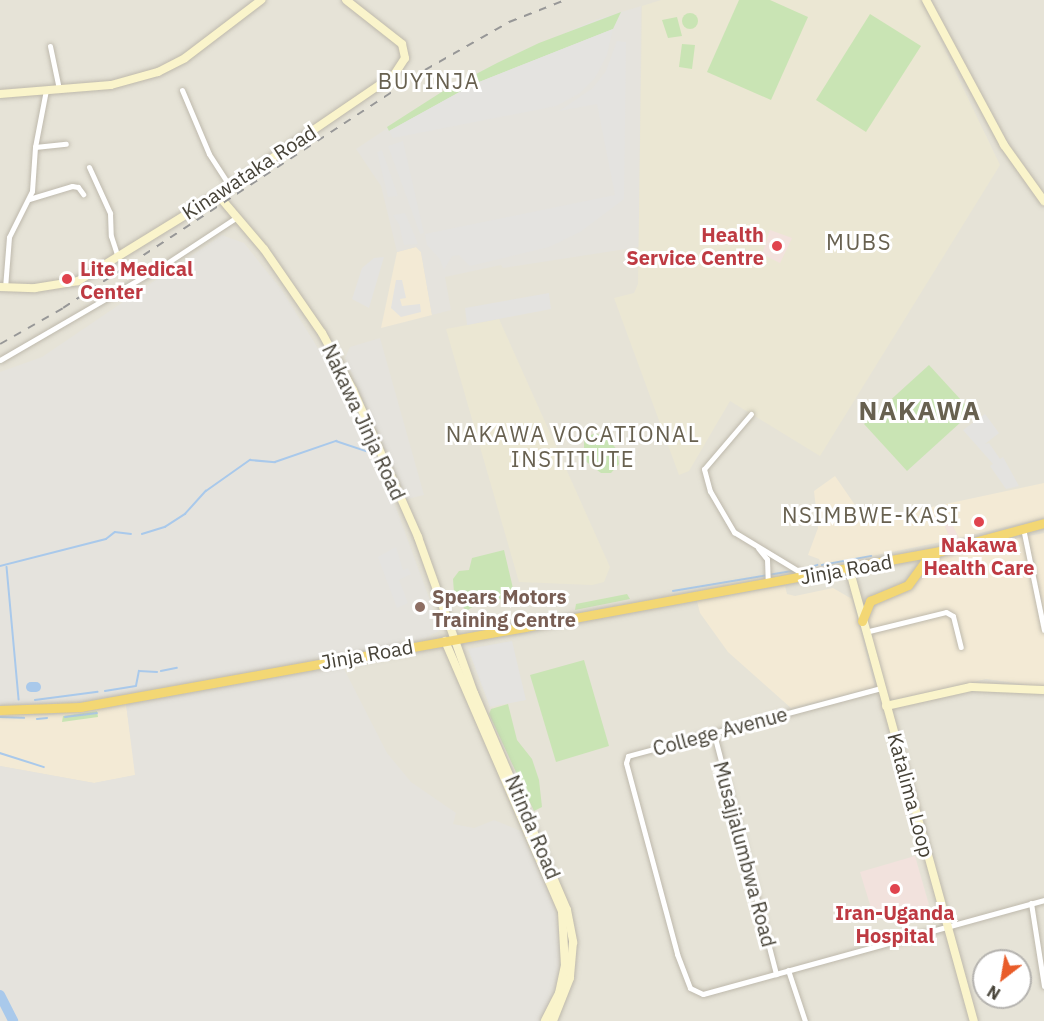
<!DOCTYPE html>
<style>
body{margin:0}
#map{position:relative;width:1044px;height:1021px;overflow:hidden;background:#f3f1e8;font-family:"IBM Plex Sans",sans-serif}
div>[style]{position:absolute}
.residential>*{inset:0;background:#e6e3d7}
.commercial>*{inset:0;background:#f3ead5}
.industrial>*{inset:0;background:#e5e3dd}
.education>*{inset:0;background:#ebe7d3}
.medical>*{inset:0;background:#f2e2dd}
.green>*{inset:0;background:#c9e4b4}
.round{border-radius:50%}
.parking>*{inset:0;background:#e4e3e0}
.stream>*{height:1.5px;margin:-0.75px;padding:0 0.75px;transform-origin:0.75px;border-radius:0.75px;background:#a9c9eb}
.river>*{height:10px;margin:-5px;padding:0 5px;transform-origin:5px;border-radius:5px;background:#a9c9eb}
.roads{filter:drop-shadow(0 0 2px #beb9ac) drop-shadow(0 0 2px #beb9ac)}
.street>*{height:5px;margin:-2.5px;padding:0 2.5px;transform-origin:2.5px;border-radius:2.5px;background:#fff}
.secondary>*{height:8px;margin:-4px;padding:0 4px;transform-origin:4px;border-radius:4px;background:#faf4cb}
.highway>*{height:9px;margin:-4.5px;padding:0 4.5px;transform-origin:4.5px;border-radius:4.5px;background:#f3d774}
.rail>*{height:1.5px;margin-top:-0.75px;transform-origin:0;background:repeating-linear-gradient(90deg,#979797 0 8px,transparent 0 16px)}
.dots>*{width:16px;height:16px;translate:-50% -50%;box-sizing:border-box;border:3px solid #fff;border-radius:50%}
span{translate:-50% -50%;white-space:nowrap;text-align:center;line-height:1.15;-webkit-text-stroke:6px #fff;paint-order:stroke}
.street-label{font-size:20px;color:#464237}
.health-label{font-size:20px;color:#be3a42;font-weight:700}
.right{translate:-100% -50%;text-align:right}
.left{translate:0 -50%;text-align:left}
.education-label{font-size:20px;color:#785e54;font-weight:700}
.quarter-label{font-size:22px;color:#686150;letter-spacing:1.5px}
.district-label{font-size:26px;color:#686150;font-weight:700;letter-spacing:1.5px}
.north{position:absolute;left:972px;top:949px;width:60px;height:60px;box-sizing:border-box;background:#fff;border:2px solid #b5b3af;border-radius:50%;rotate:211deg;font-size:16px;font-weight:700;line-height:24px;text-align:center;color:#464237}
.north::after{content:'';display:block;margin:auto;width:21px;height:27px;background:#e95c29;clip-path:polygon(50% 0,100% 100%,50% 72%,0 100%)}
</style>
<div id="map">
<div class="residential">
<div style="clip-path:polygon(evenodd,0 0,1044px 0,1044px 1021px,0 1021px,0 0,984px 961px,1020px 961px,1020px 997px,984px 997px,984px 961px)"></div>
</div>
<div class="commercial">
<div style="clip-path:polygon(416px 247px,421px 252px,432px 315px,381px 328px,397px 252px)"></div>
<div style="clip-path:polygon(835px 476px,866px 521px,1044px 483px,1044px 518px,959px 538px,950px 521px,944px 524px,951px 540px,822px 566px,819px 559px,808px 555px,818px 528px,814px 491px)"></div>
<div style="clip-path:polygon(1044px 533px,1044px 614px,1041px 595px,1036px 591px,1044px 634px,1044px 687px,986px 679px,892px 700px,887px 697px,864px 619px,867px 607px,914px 587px,922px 567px,937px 554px)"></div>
<div style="clip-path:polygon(785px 586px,787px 594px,795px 596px,833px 588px,852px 599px,875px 687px,791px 708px,728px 652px,700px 613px,697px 601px)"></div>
<div style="clip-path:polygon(126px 704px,136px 775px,94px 783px,0 766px,0 715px,52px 715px)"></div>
</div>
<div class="industrial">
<div style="clip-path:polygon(641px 6px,639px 247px,503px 268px,501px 265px,445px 277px,451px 310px,432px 315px,421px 252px,416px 247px,397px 252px,381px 186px,356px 149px,440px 93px,497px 63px,595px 20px)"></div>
<div style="clip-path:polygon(222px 235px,244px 243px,281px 289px,323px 356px,388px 486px,441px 630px,424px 639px,126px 694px,81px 701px,0 705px,0 372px,42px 357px)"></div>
<div style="clip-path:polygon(380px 338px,424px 495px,407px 499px,345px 358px,350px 347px)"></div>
<div style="clip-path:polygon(341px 663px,387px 753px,411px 782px,456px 813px,453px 824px,474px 828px,494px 820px,521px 831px,550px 893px,561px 931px,558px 989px,542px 1021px,0 1021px,0 766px,94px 783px,135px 775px,126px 704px)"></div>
</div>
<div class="education">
<div style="clip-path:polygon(661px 0,921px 0,1000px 165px,820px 456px,730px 401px,689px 471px,679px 475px,614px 298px,634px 293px,638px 284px,642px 6px)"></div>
<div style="clip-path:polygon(499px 319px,610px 567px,604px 582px,592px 585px,519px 582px,446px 329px)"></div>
</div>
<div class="medical">
<div style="clip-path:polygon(770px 230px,792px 238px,780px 263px,762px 254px)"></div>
<div style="clip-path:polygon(950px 521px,959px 538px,951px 540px,944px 524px)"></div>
<div style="clip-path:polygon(915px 856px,929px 905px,875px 921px,860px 872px)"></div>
</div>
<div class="green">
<div style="clip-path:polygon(739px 0,770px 0,808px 17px,771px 100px,707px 72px)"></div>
<div style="clip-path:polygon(621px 12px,613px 29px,474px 84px,389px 131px,387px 127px,440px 93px,497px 63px,539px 43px)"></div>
<div class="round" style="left:682px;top:13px;width:16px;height:16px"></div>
<div style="clip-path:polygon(870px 14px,921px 46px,866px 132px,816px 100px)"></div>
<div style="clip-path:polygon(677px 17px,682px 36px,668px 38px,662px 20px)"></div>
<div style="clip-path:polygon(682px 44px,695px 45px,692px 69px,679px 67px)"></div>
<div style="clip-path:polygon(929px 365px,972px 412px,907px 471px,864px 424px)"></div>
<div style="clip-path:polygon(595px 433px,608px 438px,617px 450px,619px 464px,611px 473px,601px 473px,584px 460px,584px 439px)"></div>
<div style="clip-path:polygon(504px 550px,515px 597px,481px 602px,466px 611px,454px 593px,453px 579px,459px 571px,469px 570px,472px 558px)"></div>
<div style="clip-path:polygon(627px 594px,630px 599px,575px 610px,576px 604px)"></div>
<div style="clip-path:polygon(584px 660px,609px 746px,556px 762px,530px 675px)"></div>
<div style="clip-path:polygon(508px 704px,517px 740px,532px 759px,539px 780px,542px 807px,534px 811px,489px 714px,491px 709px)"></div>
<div style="clip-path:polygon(97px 711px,98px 717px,62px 722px,63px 716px)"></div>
</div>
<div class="parking">
<div style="clip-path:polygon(613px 29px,607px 55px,595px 78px,580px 93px,556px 106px,393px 138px,389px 131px,474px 84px)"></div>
<div style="clip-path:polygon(617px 41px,626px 42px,624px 199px,580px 232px,549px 247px,470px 266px,459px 255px,452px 256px,444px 270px,439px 258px,427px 245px,425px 234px,615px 195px,597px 104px,559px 111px,593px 88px,606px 71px)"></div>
<div style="clip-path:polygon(403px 141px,424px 233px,420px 234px,388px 146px)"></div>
<div style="clip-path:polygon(382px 150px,398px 196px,388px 197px,377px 152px)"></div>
<div style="clip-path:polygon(405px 213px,418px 244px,404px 245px,399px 224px,393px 215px)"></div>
<div style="clip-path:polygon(384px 257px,369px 308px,352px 299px,362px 268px,374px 258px)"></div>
<div style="clip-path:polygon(396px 280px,402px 280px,406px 298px,400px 299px,402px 306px,420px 304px,421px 312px,401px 317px,391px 308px)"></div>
<div style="clip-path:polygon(549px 293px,551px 309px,467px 325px,465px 308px)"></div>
<div style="clip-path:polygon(985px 414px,999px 433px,985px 444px,989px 443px,1000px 459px,1003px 457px,1019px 486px,1006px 489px,990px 466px,993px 464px,963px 430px)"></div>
<div style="clip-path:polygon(396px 547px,403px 570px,408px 568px,411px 574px,399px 580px,408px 603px,397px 608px,378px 557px)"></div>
<div style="clip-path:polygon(512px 641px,526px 700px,490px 707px,468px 649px)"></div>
</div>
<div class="stream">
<div style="left:142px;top:534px;width:24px;rotate:-17deg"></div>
<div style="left:165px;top:527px;width:24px;rotate:-33deg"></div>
<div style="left:185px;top:514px;width:31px;rotate:-48deg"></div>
<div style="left:206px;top:491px;width:54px;rotate:-35.2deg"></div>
<div style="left:250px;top:460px;width:25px;rotate:5deg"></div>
<div style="left:275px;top:462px;width:65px;rotate:-19deg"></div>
<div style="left:336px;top:441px;width:41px;rotate:18.4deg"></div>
<div style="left:822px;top:565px;width:50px;rotate:-10.4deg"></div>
<div style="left:0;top:566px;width:109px;rotate:-14.3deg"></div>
<div style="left:106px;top:539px;width:11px;rotate:-38deg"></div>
<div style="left:115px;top:532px;width:16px;rotate:7deg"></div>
<div style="left:7px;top:567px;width:133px;rotate:84.8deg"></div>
<div style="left:801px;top:570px;width:17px;rotate:-17deg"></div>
<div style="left:673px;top:591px;width:122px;rotate:-9.5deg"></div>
<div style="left:161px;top:671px;width:16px;rotate:-11deg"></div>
<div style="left:105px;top:691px;width:31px;rotate:-9deg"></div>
<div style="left:136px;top:686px;width:15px;rotate:-79deg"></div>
<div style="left:139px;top:671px;width:18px;rotate:3deg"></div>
<div style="left:35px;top:700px;width:63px;rotate:-7.4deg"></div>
<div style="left:0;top:717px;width:24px;rotate:2deg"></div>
<div style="left:65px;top:717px;width:32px;rotate:-7deg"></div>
<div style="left:37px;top:719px;width:10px;rotate:-6deg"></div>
<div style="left:0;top:753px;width:46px;rotate:17.7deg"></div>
</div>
<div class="river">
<div style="left:31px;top:687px;width:5px"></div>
<div style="left:0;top:995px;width:29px;rotate:63deg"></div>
</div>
<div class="roads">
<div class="street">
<div style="left:50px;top:46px;width:44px;rotate:78.2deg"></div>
<div style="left:182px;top:90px;width:69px;rotate:67.1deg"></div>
<div style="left:209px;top:154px;width:37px;rotate:57deg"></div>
<div style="left:35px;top:147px;width:31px;rotate:-6deg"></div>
<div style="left:89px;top:167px;width:51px;rotate:65.5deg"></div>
<div style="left:110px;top:213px;width:23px;rotate:88deg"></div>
<div style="left:111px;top:236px;width:19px;rotate:72deg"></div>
<div style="left:29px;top:199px;width:45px;rotate:-16.8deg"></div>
<div style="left:72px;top:186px;width:6px;rotate:9deg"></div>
<div style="left:78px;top:187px;width:9px;rotate:54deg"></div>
<div style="left:5px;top:288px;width:51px;rotate:-85.5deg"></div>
<div style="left:9px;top:237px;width:51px;rotate:-63.4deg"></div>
<div style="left:32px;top:191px;width:44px;rotate:-86.1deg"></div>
<div style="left:35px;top:147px;width:58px;rotate:-79.1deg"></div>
<div style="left:0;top:360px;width:193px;rotate:-30.1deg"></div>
<div style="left:167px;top:263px;width:84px;rotate:-33.3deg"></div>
<div style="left:751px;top:414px;width:72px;rotate:130.5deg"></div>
<div style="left:704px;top:469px;width:23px;rotate:75deg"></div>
<div style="left:710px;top:491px;width:48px;rotate:59.7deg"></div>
<div style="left:734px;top:532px;width:83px;rotate:31.2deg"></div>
<div style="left:1023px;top:528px;width:104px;rotate:78.4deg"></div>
<div style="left:758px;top:548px;width:14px;rotate:51deg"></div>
<div style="left:767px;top:559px;width:24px;rotate:88deg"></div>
<div style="left:865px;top:632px;width:83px;rotate:-13.9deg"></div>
<div style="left:946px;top:612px;width:8px;rotate:30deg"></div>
<div style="left:953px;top:616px;width:32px;rotate:76deg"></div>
<div style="left:881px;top:688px;width:262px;rotate:165deg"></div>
<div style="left:628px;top:756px;width:7px;rotate:106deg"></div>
<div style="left:626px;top:763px;width:198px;rotate:75deg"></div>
<div style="left:677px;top:954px;width:36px;rotate:69deg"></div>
<div style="left:690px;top:988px;width:14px;rotate:25deg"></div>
<div style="left:703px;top:994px;width:354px;rotate:-15.4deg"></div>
<div style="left:714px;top:734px;width:248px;rotate:75.5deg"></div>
<div style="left:1031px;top:903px;width:84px;rotate:81.1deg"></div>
<div style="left:788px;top:970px;width:54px;rotate:71.6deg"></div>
</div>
<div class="secondary">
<div style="left:926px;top:0;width:165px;rotate:61.7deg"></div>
<div style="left:1004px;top:145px;width:69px;rotate:54.5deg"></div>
<div style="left:0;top:94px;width:111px;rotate:-4.6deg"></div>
<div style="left:111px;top:85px;width:49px;rotate:-15.5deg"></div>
<div style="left:158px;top:72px;width:30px;rotate:-27deg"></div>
<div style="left:185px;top:58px;width:96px;rotate:-37.3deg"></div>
<div style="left:218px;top:195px;width:71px;rotate:49.6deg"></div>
<div style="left:264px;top:249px;width:102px;rotate:55.4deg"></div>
<div style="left:322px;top:333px;width:65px;rotate:61.5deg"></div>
<div style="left:353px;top:390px;width:161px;rotate:66.1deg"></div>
<div style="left:418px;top:537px;width:166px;rotate:70.3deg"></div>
<div style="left:474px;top:693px;width:236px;rotate:66.8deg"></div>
<div style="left:567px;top:910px;width:33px;rotate:79deg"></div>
<div style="left:573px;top:942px;width:36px;rotate:95deg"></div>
<div style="left:570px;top:978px;width:46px;rotate:111.6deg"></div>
<div style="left:0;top:287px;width:35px;rotate:2deg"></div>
<div style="left:35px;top:288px;width:44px;rotate:-9.2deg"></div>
<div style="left:78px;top:281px;width:164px;rotate:-31.6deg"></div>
<div style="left:218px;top:195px;width:213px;rotate:-34.3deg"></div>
<div style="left:394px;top:75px;width:20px;rotate:-57deg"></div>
<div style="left:405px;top:58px;width:14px;rotate:-102deg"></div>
<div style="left:402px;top:44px;width:71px;rotate:-141.8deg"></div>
<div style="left:849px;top:568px;width:470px;rotate:74.6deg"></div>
<div style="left:445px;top:641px;width:295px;rotate:66.6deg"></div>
<div style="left:562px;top:912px;width:53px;rotate:86.8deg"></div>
<div style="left:565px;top:965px;width:29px;rotate:102deg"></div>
<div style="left:559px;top:993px;width:31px;rotate:117deg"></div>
<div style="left:886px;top:706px;width:87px;rotate:-12.6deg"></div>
<div style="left:971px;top:687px;width:73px;rotate:2.4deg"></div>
</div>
<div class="highway">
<div style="left:862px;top:621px;width:22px;rotate:-68deg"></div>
<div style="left:870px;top:601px;width:41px;rotate:-22.8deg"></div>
<div style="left:908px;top:585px;width:32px;rotate:-54deg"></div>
<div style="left:927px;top:559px;width:10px;rotate:-29deg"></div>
<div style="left:0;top:710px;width:80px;rotate:-2.1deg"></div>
<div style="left:80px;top:707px;width:452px;rotate:-10.2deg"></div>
<div style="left:525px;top:627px;width:423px;rotate:-10.4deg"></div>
<div style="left:941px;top:551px;width:107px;rotate:-15.2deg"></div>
</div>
</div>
<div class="rail">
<div style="left:0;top:344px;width:73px;rotate:-29.7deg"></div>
<div style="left:63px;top:308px;width:433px;rotate:-33.3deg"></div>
<div style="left:425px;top:70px;width:97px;rotate:-29.7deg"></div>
<div style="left:509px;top:22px;width:60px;rotate:-21.4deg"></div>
</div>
<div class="dots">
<div style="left:777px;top:246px;background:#e0444e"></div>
<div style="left:67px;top:279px;background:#e0444e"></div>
<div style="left:979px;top:522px;background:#e0444e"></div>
<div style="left:420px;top:607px;background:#8d6e63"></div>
<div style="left:895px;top:889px;background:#e0444e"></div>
</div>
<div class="street-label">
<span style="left:249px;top:172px;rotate:-33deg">Kinawataka Road</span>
<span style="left:364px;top:422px;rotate:65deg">Nakawa Jinja Road</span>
<span style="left:846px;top:569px;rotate:-10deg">Jinja Road</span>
<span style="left:367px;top:654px;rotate:-10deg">Jinja Road</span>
<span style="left:720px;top:731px;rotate:-15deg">College Avenue</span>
<span style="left:911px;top:795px;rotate:75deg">Katalima Loop</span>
<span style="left:533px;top:827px;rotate:67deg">Ntinda Road</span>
<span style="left:745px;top:854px;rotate:75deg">Musajjalumbwa Road</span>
</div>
<div class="health-label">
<span class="right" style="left:764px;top:246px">Health<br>Service Centre</span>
<span class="left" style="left:80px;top:280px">Lite Medical<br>Center</span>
<span style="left:979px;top:556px">Nakawa<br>Health Care</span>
<span style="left:895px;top:924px">Iran-Uganda<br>Hospital</span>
</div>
<div class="education-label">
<span class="left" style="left:432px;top:608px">Spears Motors<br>Training Centre</span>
</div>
<div class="quarter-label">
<span style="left:429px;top:81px">BUYINJA</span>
<span style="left:859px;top:242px">MUBS</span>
<span style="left:573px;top:446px">NAKAWA VOCATIONAL<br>INSTITUTE</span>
<span style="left:871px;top:515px">NSIMBWE-KASI</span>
</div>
<div class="district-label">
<span style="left:920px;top:411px">NAKAWA</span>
</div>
<div class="north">N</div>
</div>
